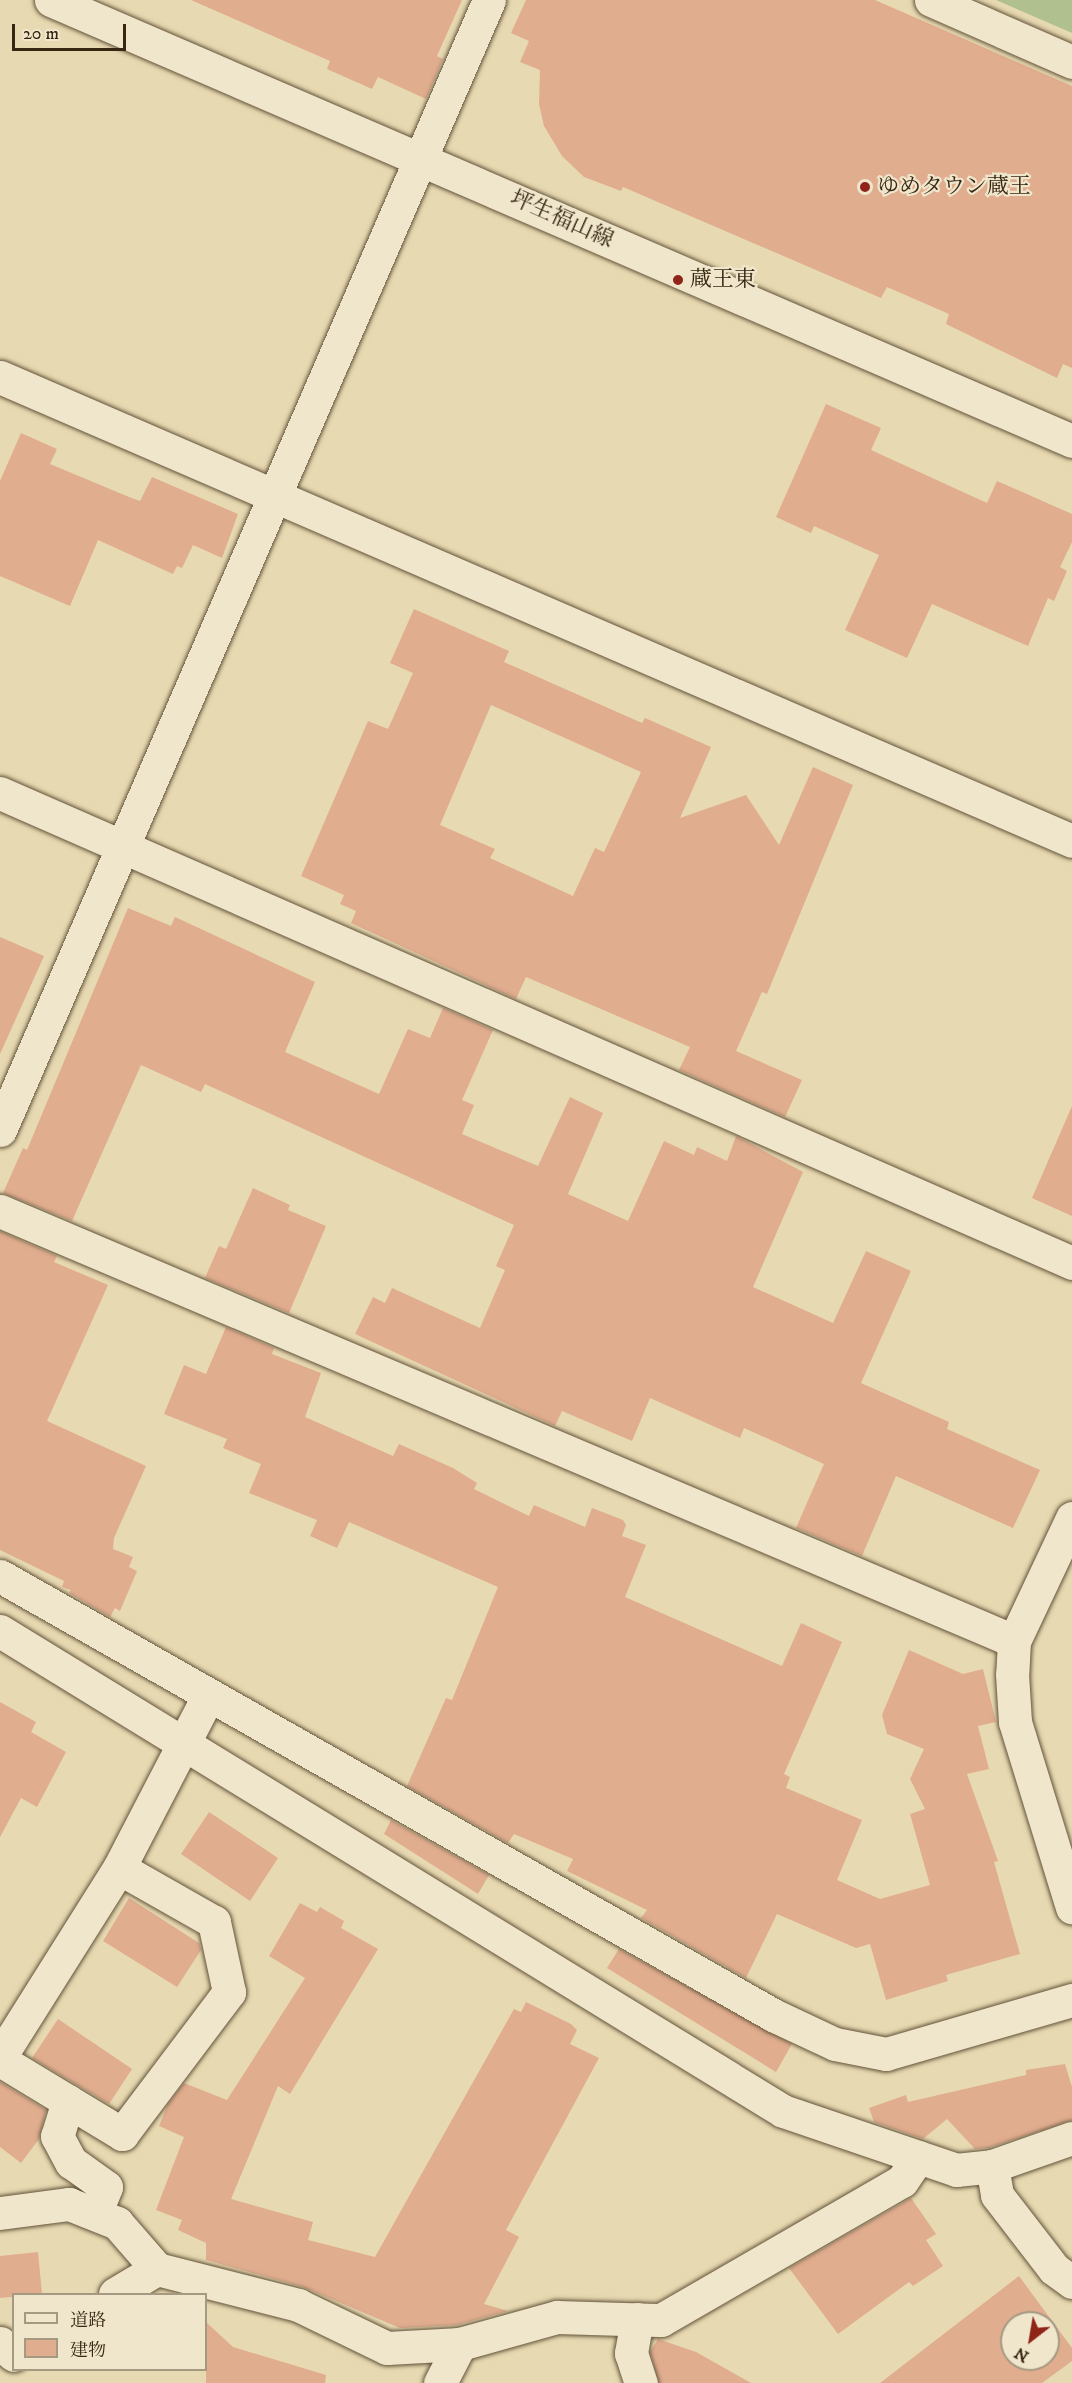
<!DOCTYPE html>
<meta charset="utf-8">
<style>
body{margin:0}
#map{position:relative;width:1072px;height:2383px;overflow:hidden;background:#e7d9b1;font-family:"IM FELL DW Pica","Noto Serif JP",serif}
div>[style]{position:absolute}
.green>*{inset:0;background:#b1c08f}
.building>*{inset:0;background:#e1ad8f}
.roads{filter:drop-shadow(0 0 2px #63533a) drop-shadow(0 0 2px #63533a)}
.street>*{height:33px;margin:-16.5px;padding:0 16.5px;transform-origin:16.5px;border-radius:16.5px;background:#efe6cc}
.secondary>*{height:33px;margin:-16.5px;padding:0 16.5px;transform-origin:16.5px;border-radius:16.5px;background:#efe6cc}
.dots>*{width:16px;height:16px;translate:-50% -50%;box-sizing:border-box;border:3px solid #efe6cc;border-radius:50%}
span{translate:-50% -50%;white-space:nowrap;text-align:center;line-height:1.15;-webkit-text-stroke:4.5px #efe6cc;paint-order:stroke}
.poi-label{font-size:22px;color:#372612}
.left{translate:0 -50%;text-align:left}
.street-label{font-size:22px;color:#372612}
.legend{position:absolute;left:12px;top:2293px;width:195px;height:78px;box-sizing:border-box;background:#efe6cc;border:2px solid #a59982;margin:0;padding:8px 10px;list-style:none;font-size:18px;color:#372612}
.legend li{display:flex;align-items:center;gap:12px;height:30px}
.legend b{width:30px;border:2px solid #a59982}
.north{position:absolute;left:1000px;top:2311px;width:60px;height:60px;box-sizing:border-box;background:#efe6cc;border:2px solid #a59982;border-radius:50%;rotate:211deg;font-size:16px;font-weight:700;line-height:24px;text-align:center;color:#372612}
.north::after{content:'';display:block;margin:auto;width:21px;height:27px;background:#8f2418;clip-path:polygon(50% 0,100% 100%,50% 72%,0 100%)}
.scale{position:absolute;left:12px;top:24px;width:114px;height:27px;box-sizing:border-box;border:3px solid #372612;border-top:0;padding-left:8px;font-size:18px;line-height:21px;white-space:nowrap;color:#372612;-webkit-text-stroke:4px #efe6cc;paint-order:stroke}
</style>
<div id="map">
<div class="green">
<div style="clip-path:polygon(996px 0,1072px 0,1072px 33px)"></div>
</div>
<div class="building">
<div style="clip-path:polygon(191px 0,462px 0,437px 56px,443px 59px,426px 99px,378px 77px,372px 89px,327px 69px,330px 61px)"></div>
<div style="clip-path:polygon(526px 0,875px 0,1072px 86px,1072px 368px,1063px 364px,1057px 378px,946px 324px,949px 314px,887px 287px,881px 298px,623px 187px,621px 191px,584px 177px,562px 156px,544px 126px,539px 104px,540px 70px,520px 62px,529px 41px,511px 33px)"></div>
<div style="clip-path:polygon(826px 404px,881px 428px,871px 450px,987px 503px,997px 481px,1072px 514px,1072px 542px,1060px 567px,1067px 571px,1054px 601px,1048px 598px,1028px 646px,932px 604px,907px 658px,845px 630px,879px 555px,814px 526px,811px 533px,776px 517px)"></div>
<div style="clip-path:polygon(21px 433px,57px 449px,50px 464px,129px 497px,140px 501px,152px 477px,238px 514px,222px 558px,193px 545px,182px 568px,177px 566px,173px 574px,98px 540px,70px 606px,0 576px,0 481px)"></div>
<div style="clip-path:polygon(evenodd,414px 609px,509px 651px,504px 662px,642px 723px,645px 718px,711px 747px,680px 818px,746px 795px,779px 845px,813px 767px,853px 785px,767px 994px,762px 992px,736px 1051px,802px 1080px,785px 1117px,679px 1070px,690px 1047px,526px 977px,516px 999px,351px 923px,356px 911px,340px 904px,344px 895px,301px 876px,368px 721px,388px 729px,413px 673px,390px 663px,414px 609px,491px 705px,641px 772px,604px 852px,595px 848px,573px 896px,490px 858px,495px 849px,440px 825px,491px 705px)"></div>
<div style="clip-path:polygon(128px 908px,171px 926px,175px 917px,315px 982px,285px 1052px,379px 1094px,408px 1029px,430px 1038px,443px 1008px,493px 1030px,462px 1100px,474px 1105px,462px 1134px,538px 1166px,570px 1097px,603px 1113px,568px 1194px,628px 1221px,664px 1141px,694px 1155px,697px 1147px,727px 1161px,736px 1136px,803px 1172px,753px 1287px,833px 1323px,866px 1251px,911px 1271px,861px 1383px,949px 1422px,947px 1429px,1040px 1470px,1013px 1528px,896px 1476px,862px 1556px,796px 1528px,824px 1464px,744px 1428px,740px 1438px,650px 1398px,632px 1441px,562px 1411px,555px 1426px,355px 1334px,373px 1297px,385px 1303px,392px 1288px,480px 1328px,505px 1270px,496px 1266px,514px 1225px,205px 1084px,201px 1092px,141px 1065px,72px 1221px,3px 1193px,23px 1148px,27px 1150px)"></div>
<div style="clip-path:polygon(0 937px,44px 956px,0 1054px)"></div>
<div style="clip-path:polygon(1072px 1106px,1072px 1216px,1032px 1198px)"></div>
<div style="clip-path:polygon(253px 1188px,290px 1205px,288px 1210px,326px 1226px,289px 1313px,205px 1278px,219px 1246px,226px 1249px)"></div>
<div style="clip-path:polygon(0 1231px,57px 1256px,54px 1262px,108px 1285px,47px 1421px,146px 1466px,114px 1538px,113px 1549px,133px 1557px,129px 1567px,137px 1571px,120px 1611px,115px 1608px,110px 1617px,69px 1593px,71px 1590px,62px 1587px,64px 1581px,0 1550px)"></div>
<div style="clip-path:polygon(226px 1327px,274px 1348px,272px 1354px,321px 1373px,305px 1417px,393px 1456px,399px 1444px,453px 1468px,477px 1483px,474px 1489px,529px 1516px,534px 1505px,585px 1527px,592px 1508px,623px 1520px,626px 1525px,622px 1536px,646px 1545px,625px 1597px,782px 1666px,801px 1623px,842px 1642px,784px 1774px,790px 1777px,786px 1788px,862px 1820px,837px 1880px,880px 1899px,930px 1885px,910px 1814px,925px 1809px,910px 1779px,924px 1749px,887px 1734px,882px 1715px,909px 1650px,963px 1674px,983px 1669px,996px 1722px,978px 1726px,989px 1769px,967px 1774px,998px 1861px,994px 1862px,1020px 1954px,946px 1975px,948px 1981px,886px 2000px,870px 1944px,856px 1948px,777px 1914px,746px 1978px,641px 1918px,647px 1910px,567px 1871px,573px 1859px,514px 1834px,508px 1843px,407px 1786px,446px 1698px,452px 1700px,498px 1587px,349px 1522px,337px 1548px,310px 1536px,317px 1520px,249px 1493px,261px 1464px,223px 1448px,227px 1439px,164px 1414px,184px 1365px,206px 1374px)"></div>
<div style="clip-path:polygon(0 1702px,36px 1722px,31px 1732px,66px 1752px,37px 1807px,21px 1798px,0 1837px)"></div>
<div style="clip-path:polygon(209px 1812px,278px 1858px,250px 1901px,181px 1854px)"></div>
<div style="clip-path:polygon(391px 1820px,489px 1875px,478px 1894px,384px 1834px)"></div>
<div style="clip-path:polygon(129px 1898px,199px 1943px,201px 1950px,177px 1987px,103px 1941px)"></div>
<div style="clip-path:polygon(300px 1903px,317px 1912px,320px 1907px,344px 1921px,341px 1928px,378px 1949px,290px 2094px,278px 2086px,231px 2199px,313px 2222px,308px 2240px,375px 2257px,514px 2009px,521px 2012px,526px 2002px,571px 2024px,577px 2030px,570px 2044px,599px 2058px,506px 2230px,519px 2237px,484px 2304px,508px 2311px,457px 2325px,400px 2328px,303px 2287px,206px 2260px,206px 2243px,178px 2230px,182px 2220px,156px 2210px,184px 2137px,159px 2126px,168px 2104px,184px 2083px,227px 2100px,305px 1978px,269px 1956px)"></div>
<div style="clip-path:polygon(619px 1949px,792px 2044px,776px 2072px,607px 1968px)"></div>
<div style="clip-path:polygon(58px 2019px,132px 2069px,109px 2104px,32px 2058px)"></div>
<div style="clip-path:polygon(1065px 2064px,1072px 2087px,1072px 2120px,988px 2148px,975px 2149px,947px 2119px,923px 2139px,874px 2122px,869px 2108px,906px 2095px,908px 2102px,1026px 2075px,1026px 2070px)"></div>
<div style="clip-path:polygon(0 2082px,46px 2110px,39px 2139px,21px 2163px,0 2147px)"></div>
<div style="clip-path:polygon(911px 2198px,936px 2234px,926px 2240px,943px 2266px,913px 2286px,909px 2282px,838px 2334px,789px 2268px)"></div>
<div style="clip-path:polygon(38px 2252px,42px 2294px,0 2298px,0 2256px)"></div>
<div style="clip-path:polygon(evenodd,1019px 2276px,1072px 2348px,1072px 2361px,1042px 2383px,880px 2383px,1019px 2276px,1012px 2323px,1048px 2323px,1048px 2359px,1012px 2359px,1012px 2323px)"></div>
<div style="clip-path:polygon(206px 2322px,233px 2347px,326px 2375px,325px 2383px,206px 2383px)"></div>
<div style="clip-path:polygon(658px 2339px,696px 2352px,751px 2383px,659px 2383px,650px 2352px)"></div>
</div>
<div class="roads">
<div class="street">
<div style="left:0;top:793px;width:1171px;rotate:23.67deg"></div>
<div style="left:0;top:1130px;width:1231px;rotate:-66.6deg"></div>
<div style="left:0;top:1211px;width:1101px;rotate:22.98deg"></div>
<div style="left:1072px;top:1518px;width:136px;rotate:115.2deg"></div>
<div style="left:1014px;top:1641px;width:33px;rotate:93deg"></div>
<div style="left:1012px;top:1674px;width:48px;rotate:86.4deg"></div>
<div style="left:1015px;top:1722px;width:194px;rotate:72.9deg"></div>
<div style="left:0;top:1576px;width:889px;rotate:29.59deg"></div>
<div style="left:773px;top:2015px;width:68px;rotate:25.1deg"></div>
<div style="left:835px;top:2044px;width:52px;rotate:11.1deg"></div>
<div style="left:886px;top:2054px;width:194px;rotate:-16.2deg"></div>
<div style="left:0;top:1631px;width:918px;rotate:31.51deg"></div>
<div style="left:783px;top:2111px;width:183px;rotate:18.8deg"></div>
<div style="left:956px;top:2170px;width:36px;rotate:-6deg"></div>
<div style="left:992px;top:2166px;width:85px;rotate:-19.3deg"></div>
<div style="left:0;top:2057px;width:223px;rotate:-57.8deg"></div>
<div style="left:119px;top:1868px;width:194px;rotate:-62.6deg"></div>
<div style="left:0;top:2060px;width:143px;rotate:31.2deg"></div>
<div style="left:122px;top:2134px;width:178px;rotate:-53deg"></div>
<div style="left:229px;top:1992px;width:72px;rotate:-102.1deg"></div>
<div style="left:214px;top:1922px;width:109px;rotate:-150.4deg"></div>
<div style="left:68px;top:2101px;width:37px;rotate:107deg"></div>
<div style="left:57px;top:2136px;width:30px;rotate:62deg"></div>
<div style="left:71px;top:2162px;width:43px;rotate:35.5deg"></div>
<div style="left:106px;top:2187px;width:29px;rotate:112deg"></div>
<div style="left:992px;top:2166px;width:29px;rotate:80deg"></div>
<div style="left:997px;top:2195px;width:93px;rotate:52.4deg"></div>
<div style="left:1054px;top:2269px;width:22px;rotate:36deg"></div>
<div style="left:0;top:2213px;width:70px;rotate:-7.4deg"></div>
<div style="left:69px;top:2204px;width:52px;rotate:21.6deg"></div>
<div style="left:117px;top:2223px;width:61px;rotate:49deg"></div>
<div style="left:115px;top:2294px;width:49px;rotate:-30.8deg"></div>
<div style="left:157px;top:2269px;width:146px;rotate:14.3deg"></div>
<div style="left:298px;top:2305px;width:99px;rotate:25.8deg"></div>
<div style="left:387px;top:2348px;width:73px;rotate:-3.1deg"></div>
<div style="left:460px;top:2344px;width:101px;rotate:-15.6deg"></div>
<div style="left:557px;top:2317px;width:104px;rotate:1.7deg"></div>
<div style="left:661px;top:2320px;width:278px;rotate:-30deg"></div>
<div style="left:902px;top:2181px;width:29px;rotate:-56deg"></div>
<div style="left:637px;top:2319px;width:35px;rotate:100deg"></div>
<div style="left:631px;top:2353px;width:32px;rotate:72deg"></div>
<div style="left:0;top:2343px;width:18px;rotate:41deg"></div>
<div style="left:440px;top:2383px;width:44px;rotate:-62.9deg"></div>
</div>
<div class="secondary">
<div style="left:51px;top:0;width:1112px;rotate:23.36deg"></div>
<div style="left:931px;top:0;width:154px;rotate:23.7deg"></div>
<div style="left:0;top:377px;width:1168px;rotate:23.4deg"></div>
</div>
</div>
<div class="dots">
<div style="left:865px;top:187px;background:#8f2418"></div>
<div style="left:678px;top:280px;background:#8f2418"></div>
</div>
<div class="poi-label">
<span class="left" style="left:877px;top:187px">ゆめタウン蔵王</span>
<span class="left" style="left:690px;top:280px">蔵王東</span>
</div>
<div class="street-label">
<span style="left:562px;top:219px;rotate:24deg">坪生福山線</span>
</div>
<ul class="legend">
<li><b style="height:8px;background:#efe6cc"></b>道路</li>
<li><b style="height:16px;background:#e1ad8f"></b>建物</li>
</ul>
<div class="north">N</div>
<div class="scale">20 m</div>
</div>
